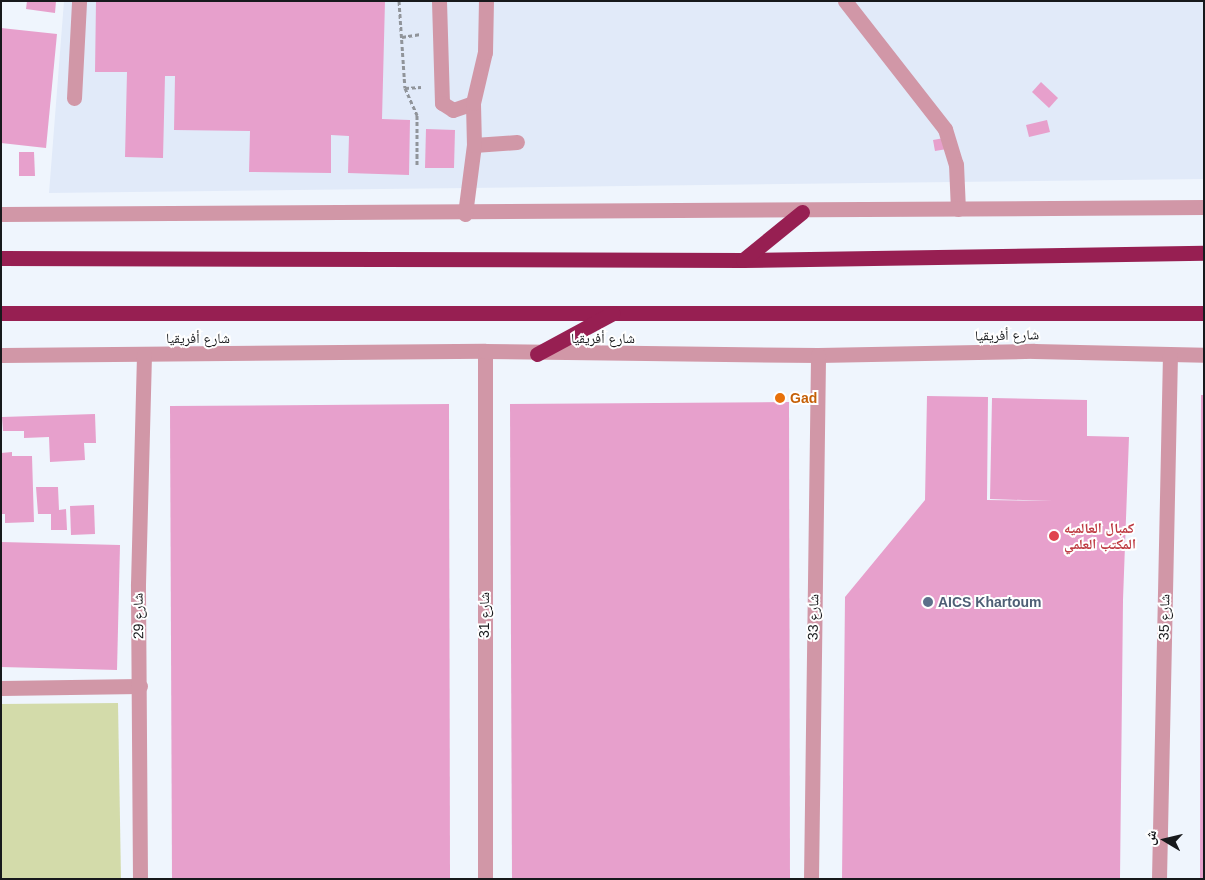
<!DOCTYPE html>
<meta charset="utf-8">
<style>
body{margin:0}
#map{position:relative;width:1205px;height:880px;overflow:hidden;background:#eff5fd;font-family:Helvetica,"Noto Naskh Arabic",sans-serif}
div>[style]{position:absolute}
.built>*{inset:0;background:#e1eaf9}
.green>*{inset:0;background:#d3dbaa}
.building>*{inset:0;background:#e7a0cc}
.path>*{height:3px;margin-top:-1.5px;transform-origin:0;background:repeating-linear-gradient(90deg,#90949a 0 4px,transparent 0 6.5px)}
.minor>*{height:15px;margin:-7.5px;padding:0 7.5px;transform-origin:7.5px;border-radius:7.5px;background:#d197a7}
.highway>*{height:15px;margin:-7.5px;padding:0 7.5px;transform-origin:7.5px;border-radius:7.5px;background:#971f52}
.dots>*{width:14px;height:14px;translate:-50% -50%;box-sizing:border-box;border:2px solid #fff;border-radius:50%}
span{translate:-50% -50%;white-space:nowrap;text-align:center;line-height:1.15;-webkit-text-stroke:4px #fff;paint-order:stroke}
.street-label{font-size:14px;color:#17191c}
.food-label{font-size:14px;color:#c56008;font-weight:700}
.left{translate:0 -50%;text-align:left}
.health-label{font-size:14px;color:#be3a42;font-weight:700}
.service-label{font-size:14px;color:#4e5e75;font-weight:700}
.frame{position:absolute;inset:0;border:2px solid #17191c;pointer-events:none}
.north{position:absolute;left:1140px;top:815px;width:50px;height:50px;-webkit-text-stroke:4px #fff;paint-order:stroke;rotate:279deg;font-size:14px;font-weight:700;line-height:20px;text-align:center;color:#17191c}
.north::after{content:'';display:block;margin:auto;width:18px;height:22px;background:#17191c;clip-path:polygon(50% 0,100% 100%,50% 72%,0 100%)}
</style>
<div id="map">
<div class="built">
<div style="clip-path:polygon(64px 1px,1204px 1px,1204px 179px,49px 193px)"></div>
</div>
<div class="green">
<div style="clip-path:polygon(118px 703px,121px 879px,1px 879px,1px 704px)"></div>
</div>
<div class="building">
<div style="clip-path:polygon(27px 1px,56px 1px,55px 13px,26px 9px)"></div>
<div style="clip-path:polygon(96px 1px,385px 1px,382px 119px,410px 120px,409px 175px,348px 173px,349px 136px,331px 135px,331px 173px,249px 172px,250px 131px,174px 130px,175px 76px,165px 76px,163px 158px,125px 157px,127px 72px,95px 72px)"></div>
<div style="clip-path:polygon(1px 28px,57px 34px,46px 148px,1px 143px)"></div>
<div style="clip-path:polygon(1041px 82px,1058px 98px,1049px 108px,1032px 92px)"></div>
<div style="clip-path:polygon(1047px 120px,1050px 132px,1029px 137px,1026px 125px)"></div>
<div style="clip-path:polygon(426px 129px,455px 130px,454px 168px,425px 168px)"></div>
<div style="clip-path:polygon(944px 138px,947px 149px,935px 151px,933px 140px)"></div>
<div style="clip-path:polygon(19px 152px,34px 152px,35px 176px,19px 176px)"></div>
<div style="clip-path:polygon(1201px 395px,1204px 395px,1204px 879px,1200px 879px)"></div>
<div style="clip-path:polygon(927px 396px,988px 397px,987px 500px,1053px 501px,990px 499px,992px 398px,1087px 400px,1087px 436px,1129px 437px,1123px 600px,1120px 879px,842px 879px,845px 597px,925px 500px)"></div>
<div style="clip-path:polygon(789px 402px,790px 879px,512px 879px,510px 404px)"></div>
<div style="clip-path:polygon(449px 404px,450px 879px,172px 879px,170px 406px)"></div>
<div style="clip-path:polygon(95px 414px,96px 443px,84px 443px,85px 460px,50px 462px,49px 437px,24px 438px,24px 431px,3px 431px,2px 417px)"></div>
<div style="clip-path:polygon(12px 452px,12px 456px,32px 456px,34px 522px,5px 523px,5px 514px,1px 514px,1px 453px)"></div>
<div style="clip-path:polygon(36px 487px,58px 487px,59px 510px,66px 509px,67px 530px,51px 530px,51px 514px,38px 514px)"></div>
<div style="clip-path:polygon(94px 505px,95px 534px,71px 535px,70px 506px)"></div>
<div style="clip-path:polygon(1px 542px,120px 545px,117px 670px,1px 667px)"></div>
</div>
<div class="path">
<div style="left:399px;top:1px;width:87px;rotate:86.1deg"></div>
<div style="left:405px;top:88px;width:30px;rotate:66deg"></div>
<div style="left:417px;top:115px;width:50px;rotate:90deg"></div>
<div style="left:402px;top:37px;width:19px;rotate:-9deg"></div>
<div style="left:405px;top:88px;width:16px;rotate:-4deg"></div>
</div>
<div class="minor">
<div style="left:439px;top:1px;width:102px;rotate:88.3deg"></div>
<div style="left:442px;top:103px;width:13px;rotate:32deg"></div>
<div style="left:453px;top:110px;width:21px;rotate:-19deg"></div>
<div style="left:845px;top:1px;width:162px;rotate:52deg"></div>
<div style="left:945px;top:129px;width:37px;rotate:73deg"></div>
<div style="left:956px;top:164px;width:45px;rotate:87.5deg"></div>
<div style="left:74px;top:98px;width:97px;rotate:-87deg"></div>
<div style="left:474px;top:145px;width:43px;rotate:-4deg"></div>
<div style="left:1px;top:214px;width:1203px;rotate:-0.33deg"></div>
<div style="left:465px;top:214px;width:70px;rotate:-82.6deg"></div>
<div style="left:474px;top:145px;width:42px;rotate:-91.4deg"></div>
<div style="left:473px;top:103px;width:52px;rotate:-76.8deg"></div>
<div style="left:485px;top:52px;width:51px;rotate:-88.9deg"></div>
<div style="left:485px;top:351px;width:528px;rotate:90deg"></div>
<div style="left:1px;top:355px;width:484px;rotate:-0.5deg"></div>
<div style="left:485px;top:351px;width:333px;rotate:0.7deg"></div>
<div style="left:818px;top:355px;width:216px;rotate:-1.1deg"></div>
<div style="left:1034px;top:351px;width:170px;rotate:1.3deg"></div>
<div style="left:1px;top:688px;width:139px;rotate:-0.8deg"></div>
<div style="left:140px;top:879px;width:295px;rotate:-90.4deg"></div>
<div style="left:138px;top:584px;width:230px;rotate:-88.5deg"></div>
<div style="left:811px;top:879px;width:524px;rotate:-89.23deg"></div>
<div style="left:1159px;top:879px;width:524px;rotate:-88.8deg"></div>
</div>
<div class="highway">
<div style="left:1px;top:258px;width:742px;rotate:0.15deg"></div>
<div style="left:743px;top:260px;width:461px;rotate:-0.9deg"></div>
<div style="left:743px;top:260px;width:76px;rotate:-39.1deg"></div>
<div style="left:1px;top:313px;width:1203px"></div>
<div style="left:537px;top:354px;width:86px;rotate:-28.3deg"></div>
</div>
<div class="dots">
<div style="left:780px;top:398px;background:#e8710a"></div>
<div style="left:1054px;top:536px;background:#e0444e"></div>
<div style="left:928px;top:602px;background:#5c6f8a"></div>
</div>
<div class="street-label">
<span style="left:1007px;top:335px;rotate:-1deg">شارع أفريقيا</span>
<span style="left:198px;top:338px">شارع أفريقيا</span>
<span style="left:603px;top:338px">شارع أفريقيا</span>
<span style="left:484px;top:615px;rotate:-90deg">شارع 31</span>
<span style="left:138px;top:616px;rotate:-91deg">شارع 29</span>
<span style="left:813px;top:617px;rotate:-89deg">شارع 33</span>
<span style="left:1164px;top:617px;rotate:-89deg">شارع 35</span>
</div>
<div class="food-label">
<span class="left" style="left:790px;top:398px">Gad</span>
</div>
<div class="health-label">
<span class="left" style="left:1064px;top:536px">كمبال العالميه<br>المكتب العلمي</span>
</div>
<div class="service-label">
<span class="left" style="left:938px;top:602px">AICS Khartoum</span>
</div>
<div class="frame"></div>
<div class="north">ش</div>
</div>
